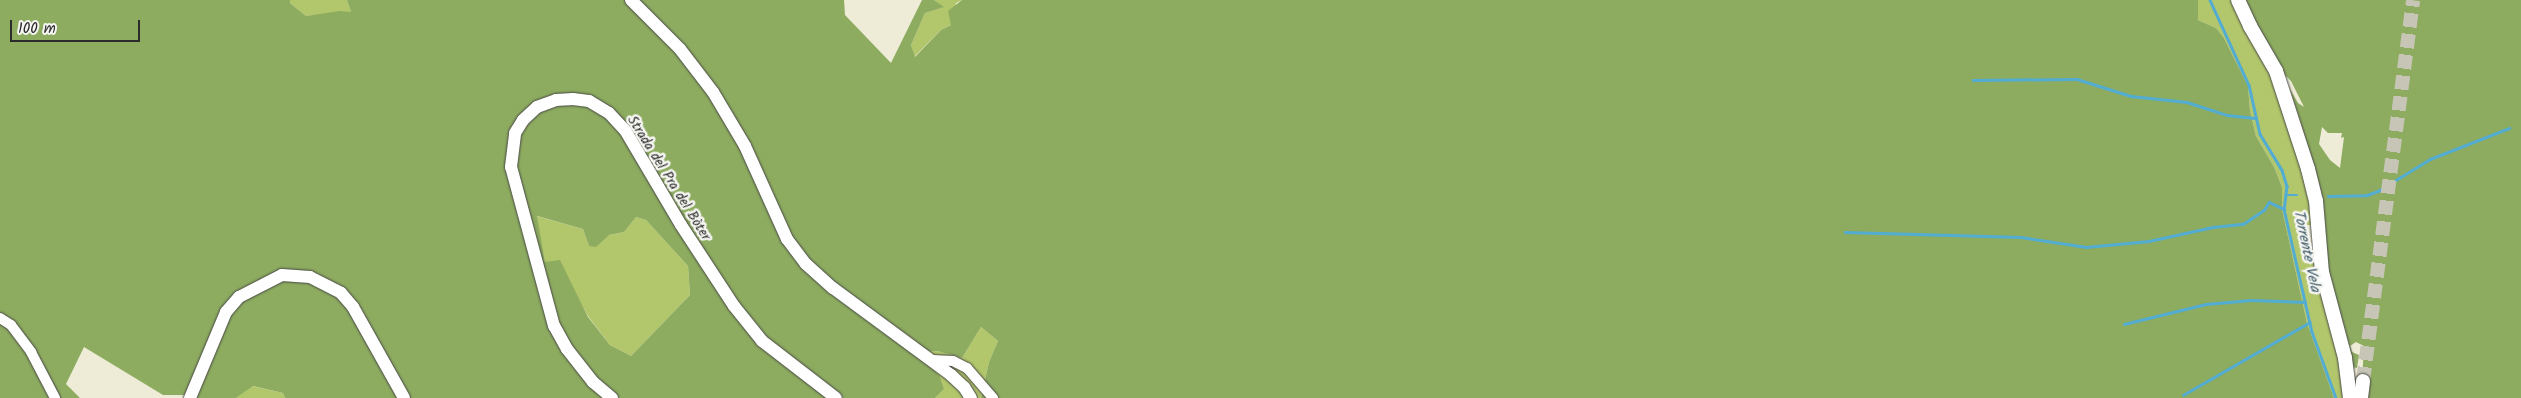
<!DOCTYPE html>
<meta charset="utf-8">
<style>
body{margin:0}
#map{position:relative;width:2521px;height:398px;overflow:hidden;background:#eeebd7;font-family:Kalam,sans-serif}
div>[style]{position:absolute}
.green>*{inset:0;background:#b2c76c}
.forest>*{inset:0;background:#8dac60}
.stream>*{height:2.5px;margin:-1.25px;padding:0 1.25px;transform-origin:1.25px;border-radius:1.25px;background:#53acd1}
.highway-tunnel>*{height:14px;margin-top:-7px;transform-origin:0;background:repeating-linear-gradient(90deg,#c7c5b5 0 14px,transparent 0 21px)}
.roads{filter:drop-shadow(0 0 1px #484845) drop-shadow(0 0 1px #484845)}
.minor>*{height:10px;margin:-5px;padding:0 5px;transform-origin:5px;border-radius:5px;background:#fff}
.major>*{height:12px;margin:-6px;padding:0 6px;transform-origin:6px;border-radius:6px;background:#fff}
.highway>*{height:14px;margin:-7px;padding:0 7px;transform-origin:7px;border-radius:7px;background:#fff}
span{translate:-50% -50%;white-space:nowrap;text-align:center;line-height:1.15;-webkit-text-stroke:5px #f6f6f2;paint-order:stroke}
.street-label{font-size:14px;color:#2b2b2b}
.water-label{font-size:15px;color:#395865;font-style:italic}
.scale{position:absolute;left:10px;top:20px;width:130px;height:22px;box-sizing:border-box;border:2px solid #2b2b2b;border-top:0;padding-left:6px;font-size:15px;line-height:18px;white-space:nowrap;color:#2b2b2b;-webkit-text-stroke:4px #f6f6f2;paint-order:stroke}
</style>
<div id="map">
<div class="green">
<div style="clip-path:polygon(290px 0,347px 0,351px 12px,306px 16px,290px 3px)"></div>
<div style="clip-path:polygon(934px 0,962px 0,956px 3px,951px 25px,941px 30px,914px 57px,911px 45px,925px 13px,943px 7px)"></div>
<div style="clip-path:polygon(2198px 0,2233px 0,2272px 78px,2308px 188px,2312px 225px,2301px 225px,2303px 243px,2315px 265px,2322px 299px,2340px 364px,2344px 398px,2334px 398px,2307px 323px,2282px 209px,2282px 187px,2274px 167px,2256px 136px,2250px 111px,2248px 86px,2224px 38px,2216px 28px,2198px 20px)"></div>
<div style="clip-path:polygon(536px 216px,583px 229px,589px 246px,609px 235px,624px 232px,636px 217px,646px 220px,688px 266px,690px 295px,631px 356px,610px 345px,588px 316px,574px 291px,545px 262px)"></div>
<div style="clip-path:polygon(981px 327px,998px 341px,989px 362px,981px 398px,935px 398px,944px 389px,915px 353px,937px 351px,962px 358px)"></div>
<div style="clip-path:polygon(252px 386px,283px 393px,285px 398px,236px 398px)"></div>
</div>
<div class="forest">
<div style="clip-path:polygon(0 0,290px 0,290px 3px,306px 16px,340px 11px,351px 12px,347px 0,625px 0,678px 52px,710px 94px,742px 147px,784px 241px,939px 375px,944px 389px,935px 398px,843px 398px,817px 380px,765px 339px,737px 304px,601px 103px,535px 103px,508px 146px,543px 304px,606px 398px,408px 398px,356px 305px,311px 273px,237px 293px,187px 395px,163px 395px,84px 347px,66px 384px,80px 398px,0 398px)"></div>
<div style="clip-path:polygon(637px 0,844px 0,845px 15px,891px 63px,922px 0,934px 0,944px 7px,925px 13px,911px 45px,915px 57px,941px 30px,951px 25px,948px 11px,962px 0,2198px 0,2198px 20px,2216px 28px,2224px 38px,2248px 86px,2250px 111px,2256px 136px,2274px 167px,2282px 187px,2282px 209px,2307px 323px,2334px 398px,981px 398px,989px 362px,998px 341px,981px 327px,962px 358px,937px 351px,928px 352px,836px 285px,809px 261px,791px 236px,749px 143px)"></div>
<div style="clip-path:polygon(evenodd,2245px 0,2521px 0,2521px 398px,2368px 398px,2368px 382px,2362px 381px,2364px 346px,2356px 342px,2350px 346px,2352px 352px,2359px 355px,2357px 368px,2352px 367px,2330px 287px,2320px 187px,2290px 89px,2298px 103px,2304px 107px,2291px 81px,2284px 74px,2260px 35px,2245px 0,2322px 127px,2328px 133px,2342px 133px,2341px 138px,2344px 137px,2340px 168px,2330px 160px,2319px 144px,2322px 127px)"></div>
<div style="clip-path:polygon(evenodd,557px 105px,587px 106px,605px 117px,621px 133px,759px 345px,828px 398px,619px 398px,596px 379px,571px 347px,558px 325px,515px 166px,519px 135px,527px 123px,540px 111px,557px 105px,537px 216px,583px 229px,589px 246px,596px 247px,609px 235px,624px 232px,636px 217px,646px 220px,688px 266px,690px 295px,631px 356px,610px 345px,588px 317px,560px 260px,545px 262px,537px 216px)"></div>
<div style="clip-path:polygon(282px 280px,309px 282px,338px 297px,349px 310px,398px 398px,285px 398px,283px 393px,253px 386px,236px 398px,195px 398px,230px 314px,242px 300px)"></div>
</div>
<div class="stream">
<div style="left:2210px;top:0;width:94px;rotate:65.4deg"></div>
<div style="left:2249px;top:85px;width:50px;rotate:77.3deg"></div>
<div style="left:2260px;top:134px;width:42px;rotate:58.6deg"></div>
<div style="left:2282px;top:170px;width:17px;rotate:73deg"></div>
<div style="left:2287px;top:186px;width:23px;rotate:97deg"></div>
<div style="left:2284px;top:209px;width:126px;rotate:77.2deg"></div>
<div style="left:2312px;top:332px;width:70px;rotate:70deg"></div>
<div style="left:1973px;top:80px;width:104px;rotate:-0.6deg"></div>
<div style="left:2077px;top:79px;width:57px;rotate:17.5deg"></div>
<div style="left:2131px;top:96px;width:56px;rotate:6.1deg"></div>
<div style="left:2187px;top:102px;width:42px;rotate:18deg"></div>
<div style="left:2227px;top:115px;width:28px;rotate:6deg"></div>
<div style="left:2286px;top:195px;width:11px"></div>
<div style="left:2328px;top:196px;width:39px;rotate:-1deg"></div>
<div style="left:2367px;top:195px;width:12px;rotate:-20deg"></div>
<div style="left:2378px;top:191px;width:61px;rotate:-31.6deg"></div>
<div style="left:2430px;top:159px;width:85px;rotate:-21.4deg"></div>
<div style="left:1845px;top:232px;width:176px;rotate:1.6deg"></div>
<div style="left:2021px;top:237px;width:66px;rotate:8.7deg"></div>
<div style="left:2086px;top:247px;width:63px;rotate:-5.4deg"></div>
<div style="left:2149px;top:241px;width:66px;rotate:-12.3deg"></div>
<div style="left:2213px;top:227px;width:30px;rotate:-6deg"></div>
<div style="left:2243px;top:224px;width:25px;rotate:-34deg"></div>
<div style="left:2264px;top:210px;width:9px;rotate:-58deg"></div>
<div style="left:2269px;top:202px;width:17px;rotate:25deg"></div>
<div style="left:2124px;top:324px;width:84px;rotate:-13.7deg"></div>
<div style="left:2206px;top:304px;width:45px;rotate:-5.1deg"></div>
<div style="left:2251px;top:300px;width:54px;rotate:2.1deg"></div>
<div style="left:2183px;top:395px;width:146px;rotate:-29.9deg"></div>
</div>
<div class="highway-tunnel">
<div style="left:2363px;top:381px;width:384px;rotate:-82.5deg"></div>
</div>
<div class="roads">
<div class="minor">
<div style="left:0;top:318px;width:13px;rotate:32deg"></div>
<div style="left:11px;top:325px;width:34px;rotate:53deg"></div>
<div style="left:31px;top:352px;width:52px;rotate:62.4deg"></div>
<div style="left:932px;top:360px;width:21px;rotate:3deg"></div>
<div style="left:953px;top:361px;width:16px;rotate:27deg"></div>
<div style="left:967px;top:368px;width:40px;rotate:49deg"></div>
</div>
<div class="major">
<div style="left:631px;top:0;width:69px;rotate:45deg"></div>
<div style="left:680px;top:49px;width:54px;rotate:52.5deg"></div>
<div style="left:713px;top:92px;width:63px;rotate:59.3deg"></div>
<div style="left:745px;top:146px;width:102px;rotate:65.7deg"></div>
<div style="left:787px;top:239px;width:31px;rotate:53deg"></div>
<div style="left:806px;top:264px;width:36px;rotate:42deg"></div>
<div style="left:833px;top:288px;width:147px;rotate:36.4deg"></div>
<div style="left:951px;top:375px;width:18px;rotate:43deg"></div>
<div style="left:964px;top:387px;width:13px;rotate:58deg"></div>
<div style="left:190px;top:398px;width:93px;rotate:-67.3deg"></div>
<div style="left:226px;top:312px;width:20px;rotate:-49deg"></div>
<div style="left:239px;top:297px;width:48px;rotate:-27.1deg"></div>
<div style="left:282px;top:275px;width:28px;rotate:4deg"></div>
<div style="left:310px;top:277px;width:35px;rotate:27deg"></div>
<div style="left:341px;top:293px;width:18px;rotate:49deg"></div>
<div style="left:353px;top:307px;width:104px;rotate:60.7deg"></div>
<div style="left:612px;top:398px;width:25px;rotate:-140deg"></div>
<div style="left:593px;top:382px;width:42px;rotate:-128.2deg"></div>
<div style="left:567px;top:349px;width:26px;rotate:-119deg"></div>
<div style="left:554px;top:326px;width:165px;rotate:-105.1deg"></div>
<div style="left:511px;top:167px;width:34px;rotate:-83deg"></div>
<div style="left:515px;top:133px;width:15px;rotate:-58deg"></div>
<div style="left:523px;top:120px;width:19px;rotate:-43deg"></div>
<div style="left:537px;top:107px;width:20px;rotate:-20deg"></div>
<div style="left:556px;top:100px;width:17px;rotate:-3deg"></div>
<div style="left:573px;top:99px;width:16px;rotate:7deg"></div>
<div style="left:589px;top:101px;width:23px;rotate:31deg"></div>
<div style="left:609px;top:113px;width:23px;rotate:47deg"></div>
<div style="left:625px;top:130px;width:110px;rotate:59.5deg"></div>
<div style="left:681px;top:225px;width:97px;rotate:56.8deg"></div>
<div style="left:734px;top:306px;width:45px;rotate:51.3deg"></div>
<div style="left:762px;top:341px;width:93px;rotate:37.6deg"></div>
</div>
<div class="highway">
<div style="left:2238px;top:0;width:29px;rotate:65deg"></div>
<div style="left:2250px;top:26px;width:52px;rotate:60deg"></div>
<div style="left:2276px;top:71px;width:103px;rotate:71.9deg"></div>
<div style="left:2308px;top:169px;width:33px;rotate:76deg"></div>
<div style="left:2316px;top:201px;width:71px;rotate:85.2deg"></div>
<div style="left:2322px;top:272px;width:89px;rotate:75deg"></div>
<div style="left:2345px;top:358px;width:40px;rotate:82.9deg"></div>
<div style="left:2361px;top:398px;width:17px;rotate:-83deg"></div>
</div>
</div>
<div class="street-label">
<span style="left:669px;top:178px;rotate:58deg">Strada del Pra del Bòter</span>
</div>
<div class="water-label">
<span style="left:2306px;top:251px;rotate:78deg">Torrente Vela</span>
</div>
<div class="scale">100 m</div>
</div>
